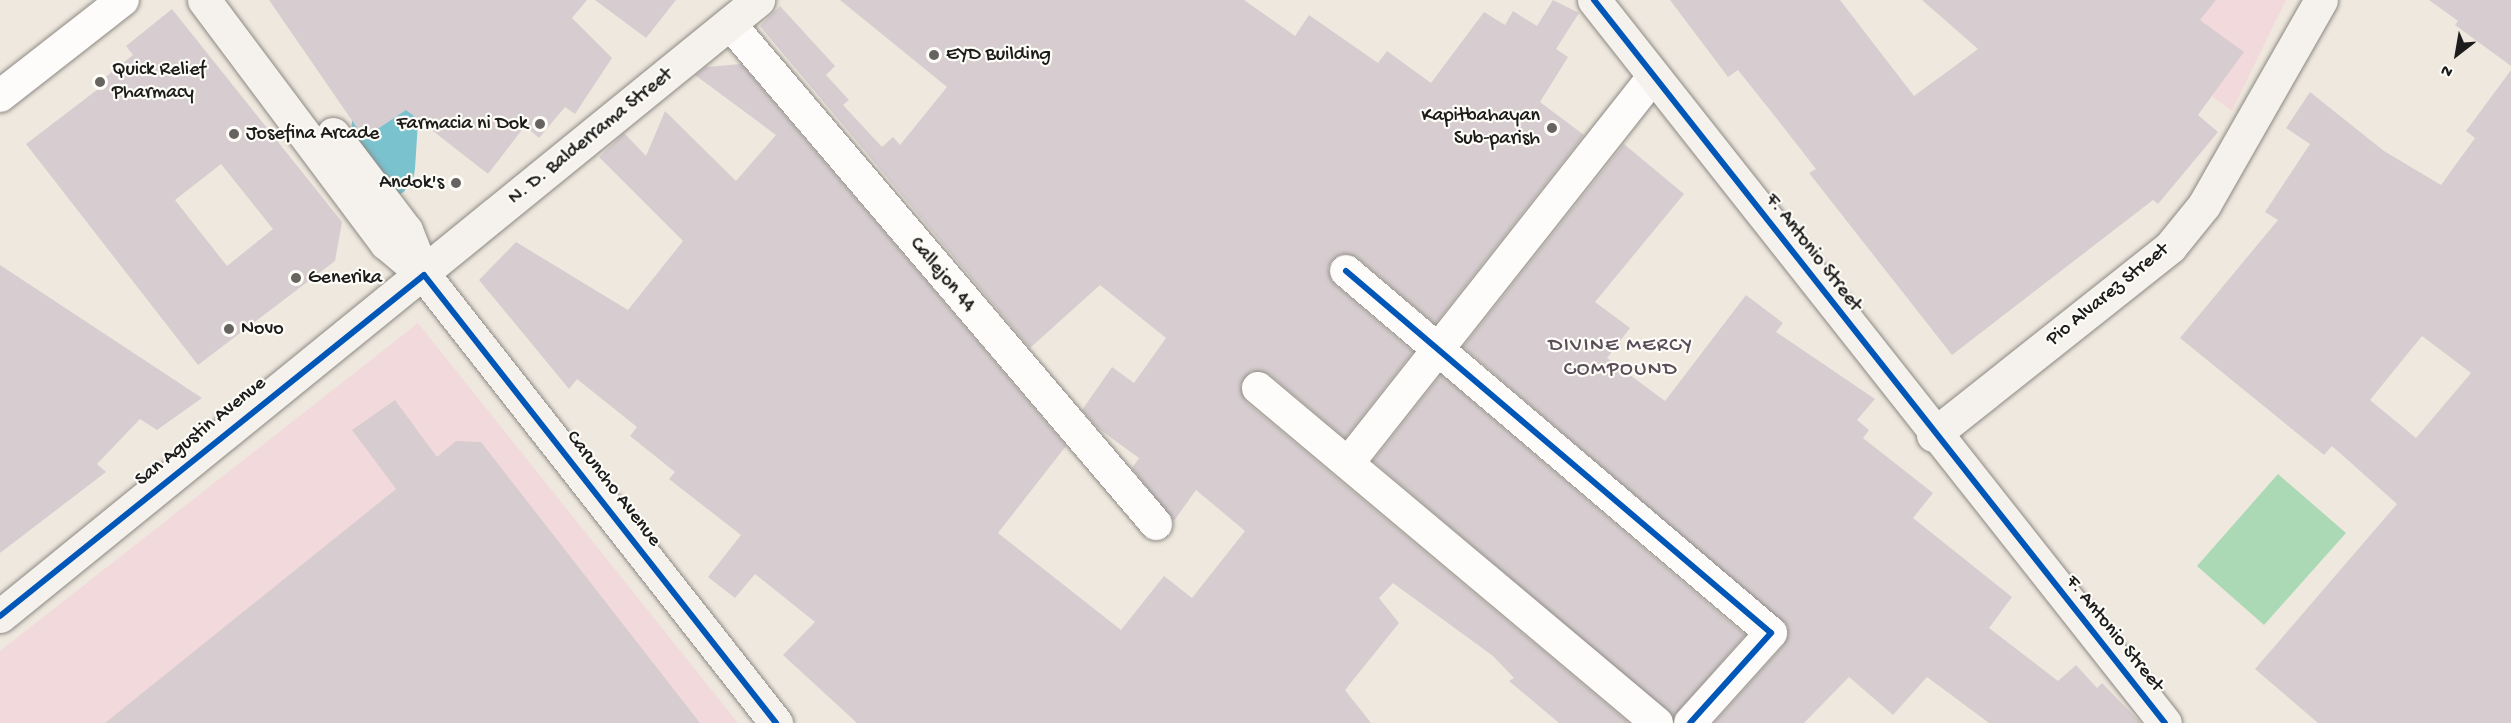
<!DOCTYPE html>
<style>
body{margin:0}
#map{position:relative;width:2511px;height:723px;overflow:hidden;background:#efe8de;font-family:"Gochi Hand",sans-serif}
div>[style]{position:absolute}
.built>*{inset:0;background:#f2dadc}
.green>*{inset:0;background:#abd9b5}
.river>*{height:66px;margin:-33px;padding:0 33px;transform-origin:33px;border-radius:33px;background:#7ac2ce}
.building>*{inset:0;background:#d7cdd0}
.roads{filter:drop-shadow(0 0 2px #8c8984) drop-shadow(0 0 2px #8c8984)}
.street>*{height:32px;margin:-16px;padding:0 16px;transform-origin:16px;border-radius:16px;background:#fdfcfa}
.secondary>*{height:33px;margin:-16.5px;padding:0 16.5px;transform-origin:16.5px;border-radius:16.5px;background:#f5f1ec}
.cycleway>*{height:6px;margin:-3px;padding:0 3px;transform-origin:3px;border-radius:3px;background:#0057b8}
.dots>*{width:16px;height:16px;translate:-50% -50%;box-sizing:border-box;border:3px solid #fdfcf7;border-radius:50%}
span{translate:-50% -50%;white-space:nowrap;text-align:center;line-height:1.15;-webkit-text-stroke:4.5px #fdfcf7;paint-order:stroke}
.poi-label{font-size:20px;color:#1c1c1c}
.left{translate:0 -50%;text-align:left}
.right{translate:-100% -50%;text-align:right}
.street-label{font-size:20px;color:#1c1c1c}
.neighbourhood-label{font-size:21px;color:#5b4e5b;letter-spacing:1.5px}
.north{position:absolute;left:2427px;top:24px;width:60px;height:60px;-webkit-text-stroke:4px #fdfcf7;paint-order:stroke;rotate:211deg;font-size:16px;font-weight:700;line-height:24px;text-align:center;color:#1c1c1c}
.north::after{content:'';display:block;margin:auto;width:21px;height:27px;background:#1c1c1c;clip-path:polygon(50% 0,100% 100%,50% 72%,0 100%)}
</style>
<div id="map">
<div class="built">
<div style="clip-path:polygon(2159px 0,2286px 0,2232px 111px,2141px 44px)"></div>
<div style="clip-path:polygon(418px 323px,738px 723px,0 723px,0 651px)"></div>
</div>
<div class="green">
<div style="clip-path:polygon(2278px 474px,2346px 533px,2264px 625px,2197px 566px)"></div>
</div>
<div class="river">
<div style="left:382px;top:167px;width:167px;rotate:-86.2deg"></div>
</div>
<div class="building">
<div style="clip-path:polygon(269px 0,587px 0,572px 18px,612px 58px,575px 114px,565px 107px,539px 138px,525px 126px,488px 174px,406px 110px,364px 138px)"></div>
<div style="clip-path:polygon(595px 0,676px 0,646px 38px)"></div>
<div style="clip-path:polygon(840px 0,1244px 0,1295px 36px,1309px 15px,1378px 63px,1387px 51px,1431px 83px,1484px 12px,1505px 25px,1513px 11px,1537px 26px,1553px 0,1579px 13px,1556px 49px,1568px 57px,1540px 102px,1584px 135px,1435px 324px,1357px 257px,1341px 254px,1332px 260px,1328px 268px,1334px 284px,1413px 352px,1345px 438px,1269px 374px,1251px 371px,1240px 385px,1246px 402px,1629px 723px,1559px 723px,1509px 681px,1514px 678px,1493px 656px,1393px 583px,1379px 598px,1399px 623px,1345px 690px,1371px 723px,857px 723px,783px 655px,815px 622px,755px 574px,735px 598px,708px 577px,741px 535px,669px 479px,675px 472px,630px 436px,637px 427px,577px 379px,569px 389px,479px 280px,516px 242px,628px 310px,683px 241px,599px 157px,624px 133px,646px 156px,665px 111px,736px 181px,776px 135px,695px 75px,706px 67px,741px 64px,1066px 446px,998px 533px,1121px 630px,1164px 576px,1192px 598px,1245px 531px,1196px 490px,1174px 521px,1132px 468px,1139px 458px,1099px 429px,1082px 410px,1112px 367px,1134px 383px,1166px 338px,1100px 285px,1030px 348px,760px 26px,780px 6px,835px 66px,826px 75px,849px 100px,843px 105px,882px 147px,893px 137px,900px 145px,947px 87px)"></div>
<div style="clip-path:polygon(1670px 0,1840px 0,1914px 96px,1978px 49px,1922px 0,2216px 0,2200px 20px,2244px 52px,2198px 115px,2218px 132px,2158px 204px,2153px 200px,1952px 355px,1809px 173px,1816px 169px,1777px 119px,1738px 70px,1728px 77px)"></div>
<div style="clip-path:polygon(2429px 0,2511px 0,2511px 66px,2455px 25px,2458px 21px)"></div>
<div style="clip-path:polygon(evenodd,172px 9px,342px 222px,335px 261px,198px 365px,26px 144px,106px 83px,103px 79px,133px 55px,126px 46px,172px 9px,221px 164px,273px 229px,227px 266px,175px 200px,221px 164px)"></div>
<div style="clip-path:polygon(evenodd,2511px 70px,2511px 723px,2318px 723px,2255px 669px,2397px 504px,2332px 446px,2324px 455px,2180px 338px,2278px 220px,2265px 212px,2310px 144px,2286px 128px,2310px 92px,2384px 151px,2441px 185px,2475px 138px,2466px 131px,2511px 70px,2422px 336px,2471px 373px,2416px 438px,2370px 400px,2422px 336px)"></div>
<div style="clip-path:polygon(1624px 144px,1684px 194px,1595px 302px,1630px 328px,1607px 358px,1665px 401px,1746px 295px,1783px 323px,1776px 332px,1875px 399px,1857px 420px,1869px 430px,1863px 438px,1933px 493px,1913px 518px,2012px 597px,1989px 628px,2058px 681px,2076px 665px,2097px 688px,2102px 683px,2141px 723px,1989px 723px,1927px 677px,1893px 715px,1849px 677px,1804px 723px,1714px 723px,1784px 645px,1788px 627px,1463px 347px)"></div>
<div style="clip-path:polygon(0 265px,202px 398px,157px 430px,140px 419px,97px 464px,106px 472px,0 553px)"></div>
<div style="clip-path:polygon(1441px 375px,1745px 635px,1674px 717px,1373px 461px)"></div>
<div style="clip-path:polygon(395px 400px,437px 457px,456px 441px,481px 442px,700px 723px,105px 723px,396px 489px,352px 430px)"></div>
</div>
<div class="roads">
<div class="street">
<div style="left:730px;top:24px;width:657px;rotate:49.57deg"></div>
<div style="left:0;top:96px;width:156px;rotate:-38deg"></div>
<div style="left:1346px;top:271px;width:558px;rotate:40.42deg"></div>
<div style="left:1771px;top:633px;width:121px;rotate:132deg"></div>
<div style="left:1258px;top:388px;width:521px;rotate:40.02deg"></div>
<div style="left:1349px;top:462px;width:492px;rotate:-51.7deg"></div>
</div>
<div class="secondary">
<div style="left:204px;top:0;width:304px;rotate:53.2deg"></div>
<div style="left:386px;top:243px;width:50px;rotate:40.1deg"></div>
<div style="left:424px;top:275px;width:570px;rotate:51.84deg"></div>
<div style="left:1594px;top:0;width:921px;rotate:51.7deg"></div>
<div style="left:333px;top:134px;width:121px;rotate:52.8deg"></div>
<div style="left:406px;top:230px;width:41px;rotate:68.5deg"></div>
<div style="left:1933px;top:435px;width:303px;rotate:-38.4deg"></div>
<div style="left:2170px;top:247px;width:54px;rotate:-51deg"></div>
<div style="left:2204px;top:205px;width:236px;rotate:-60.3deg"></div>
<div style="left:0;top:616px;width:977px;rotate:-39.1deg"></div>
</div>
</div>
<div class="cycleway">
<div style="left:1594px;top:0;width:921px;rotate:51.7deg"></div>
<div style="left:1346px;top:271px;width:558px;rotate:40.42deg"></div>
<div style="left:1771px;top:633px;width:121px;rotate:132deg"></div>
<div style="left:0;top:616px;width:544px;rotate:-38.81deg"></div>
<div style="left:424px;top:275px;width:570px;rotate:51.84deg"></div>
</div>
<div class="dots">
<div style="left:934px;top:55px;background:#666360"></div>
<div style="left:100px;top:82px;background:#666360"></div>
<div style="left:540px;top:124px;background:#666360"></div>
<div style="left:1552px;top:128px;background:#666360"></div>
<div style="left:234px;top:134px;background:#666360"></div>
<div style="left:456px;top:183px;background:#666360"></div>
<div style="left:296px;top:278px;background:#666360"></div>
<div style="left:229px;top:329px;background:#666360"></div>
</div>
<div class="poi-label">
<span class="left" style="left:946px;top:55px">EYD Building</span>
<span class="left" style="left:112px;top:82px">Quick Relief<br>Pharmacy</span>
<span class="right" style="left:1540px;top:128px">Kapitbahayan<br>Sub-parish</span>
<span class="right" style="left:528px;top:124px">Farmacia ni Dok</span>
<span class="left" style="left:246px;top:134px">Josefina Arcade</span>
<span class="right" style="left:444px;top:183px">Andok's</span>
<span class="left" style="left:308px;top:278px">Generika</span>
<span class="left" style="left:241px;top:329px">Novo</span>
</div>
<div class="street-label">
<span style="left:591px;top:137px;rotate:-39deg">N. D. Balderrama Street</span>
<span style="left:1813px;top:253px;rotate:52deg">F. Antonio Street</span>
<span style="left:942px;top:275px;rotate:50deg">Callejon 44</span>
<span style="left:2108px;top:295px;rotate:-39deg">Pio Alvarez Street</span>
<span style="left:201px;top:432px;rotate:-39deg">San Agustin Avenue</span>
<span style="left:613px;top:489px;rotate:52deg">Caruncho Avenue</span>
<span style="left:2114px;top:634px;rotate:51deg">F. Antonio Street</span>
</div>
<div class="neighbourhood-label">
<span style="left:1621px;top:359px">DIVINE MERCY<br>COMPOUND</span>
</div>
<div class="north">N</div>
</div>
